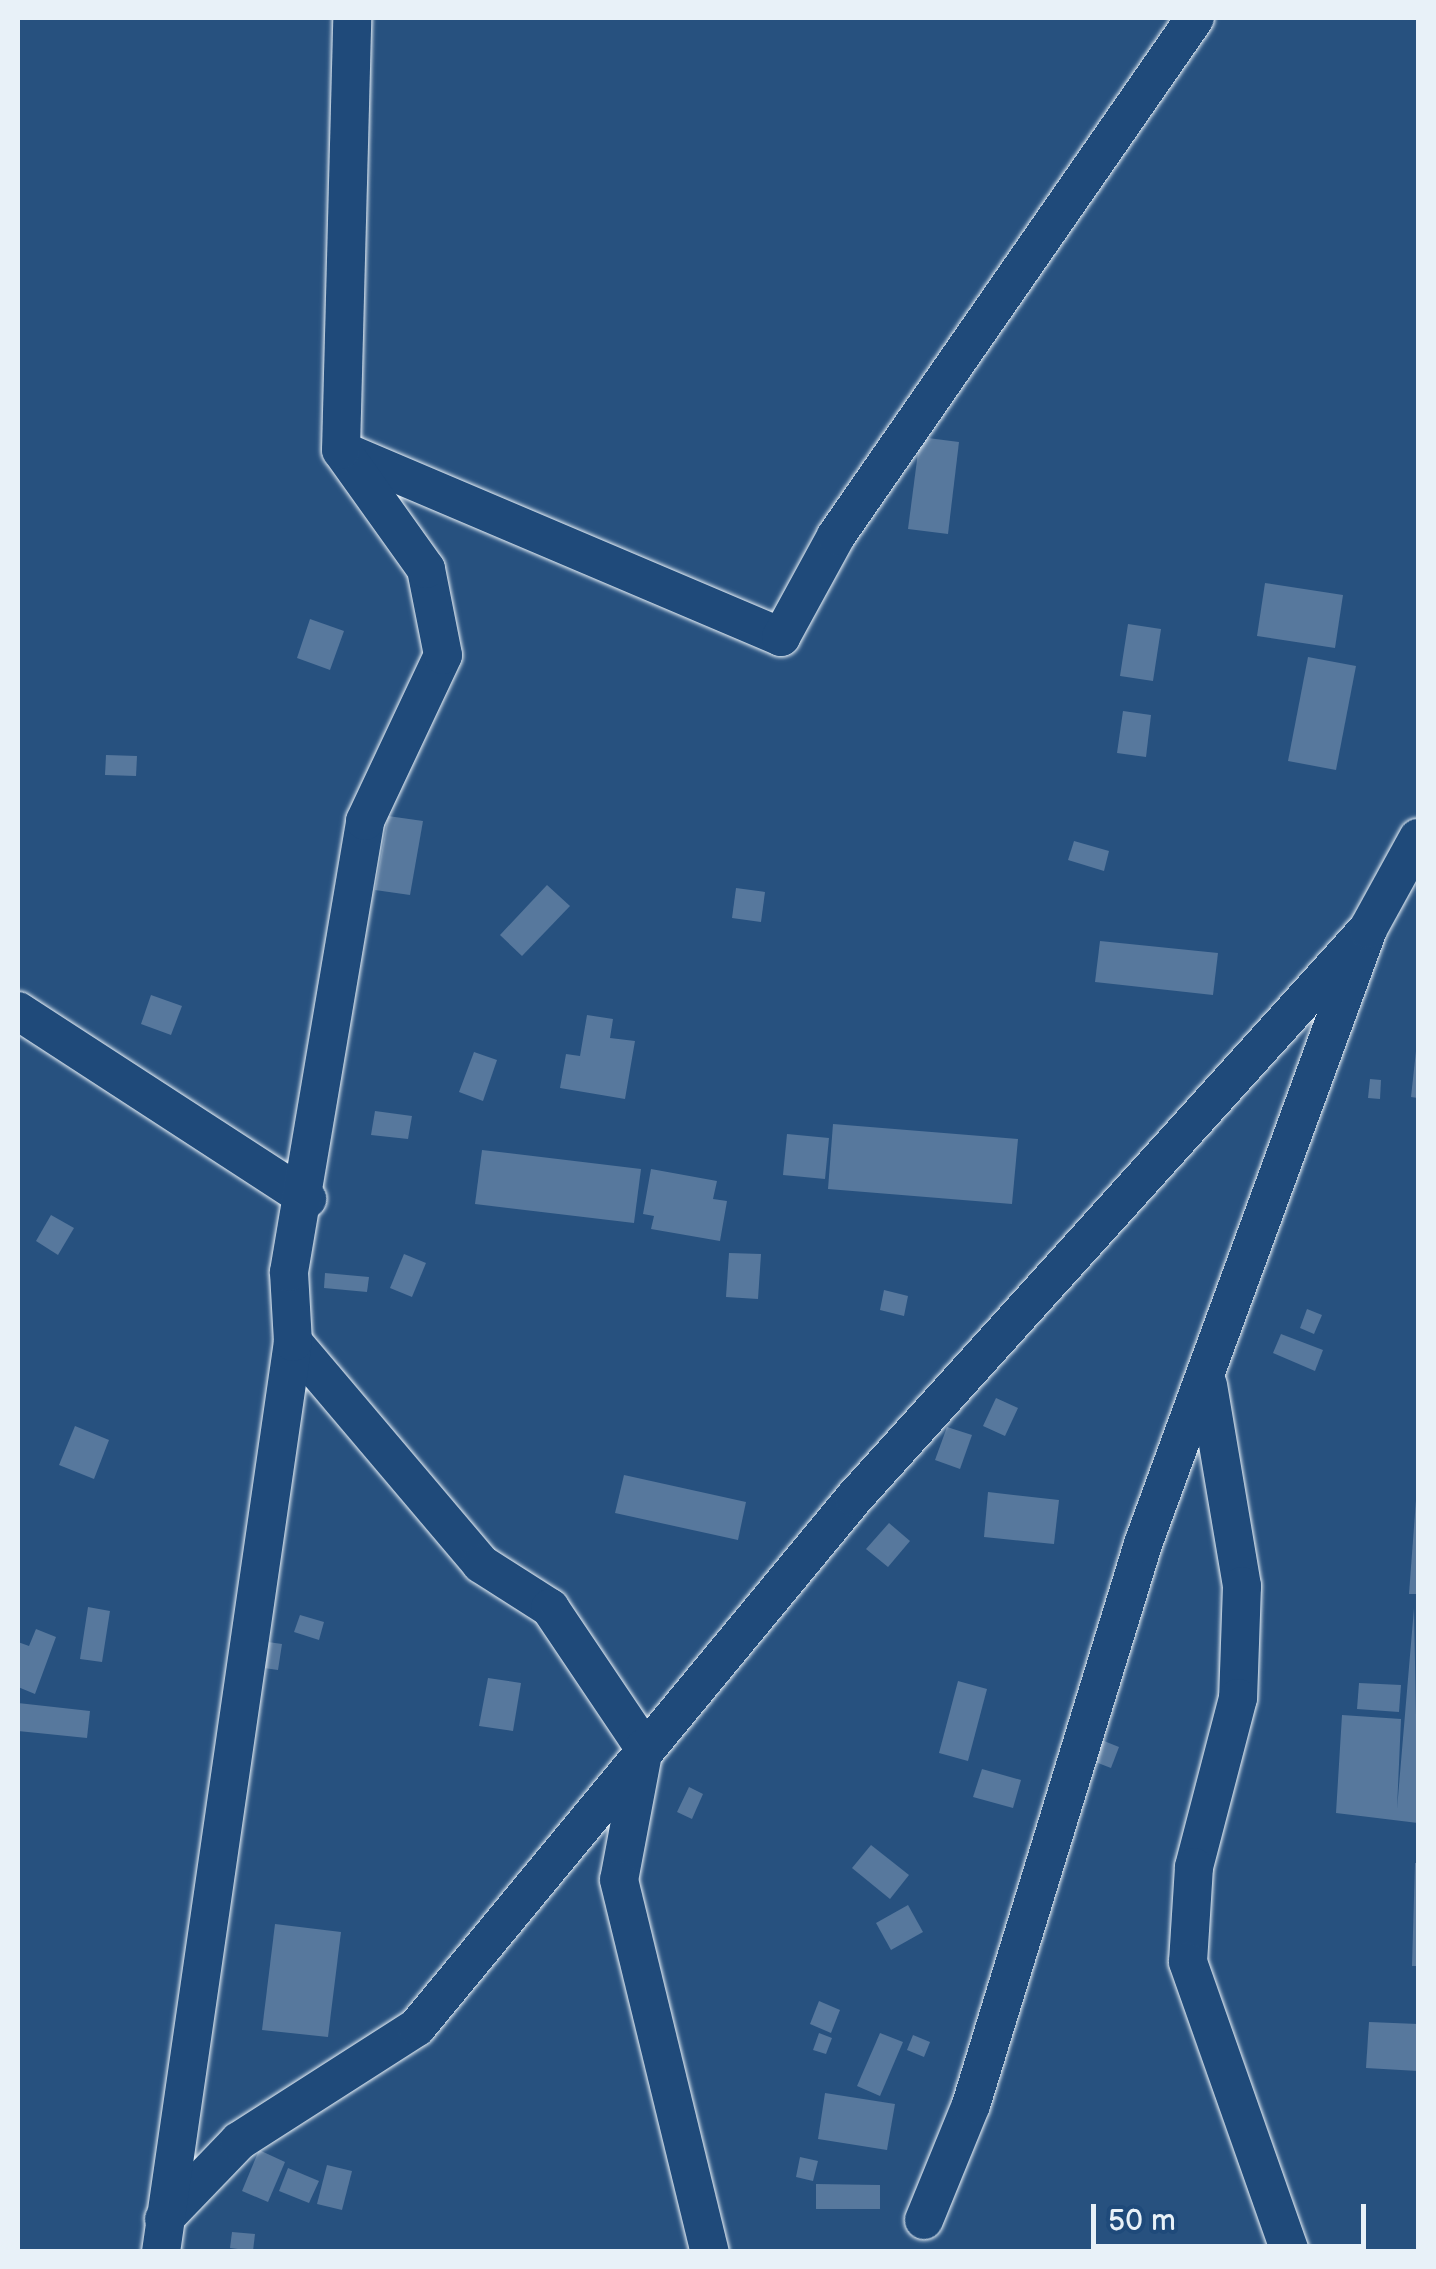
<!DOCTYPE html>
<style>
body{margin:0}
#map{position:relative;width:1436px;height:2269px;overflow:hidden;background:#27517f;font-family:"Balsamiq Sans",sans-serif}
div>[style]{position:absolute}
.building>*{inset:0;background:#57789d}
.roads{filter:drop-shadow(0 0 2px #e8f1f8) drop-shadow(0 0 2px #e8f1f8)}
.minor>*{height:38px;margin:-19px;padding:0 19px;transform-origin:19px;border-radius:19px;background:#1f4a7a}
span{translate:-50% -50%;white-space:nowrap;text-align:center;line-height:1.15;-webkit-text-stroke:8px #1f4a7a;paint-order:stroke}
.frame{position:absolute;inset:0;border:20px solid #e8f1f8;pointer-events:none}
.scale{position:absolute;left:1091px;top:2204px;width:275px;height:45px;box-sizing:border-box;border:5px solid #e8f1f8;border-top:0;padding-left:12px;font-size:30px;line-height:35px;white-space:nowrap;color:#e8f1f8;-webkit-text-stroke:8px #1f4a7a;paint-order:stroke}
</style>
<div id="map">
<div class="building">
<div style="clip-path:polygon(920px 437px,959px 442px,948px 534px,908px 529px)"></div>
<div style="clip-path:polygon(1265px 583px,1343px 595px,1335px 648px,1257px 636px)"></div>
<div style="clip-path:polygon(310px 619px,344px 631px,330px 670px,297px 658px)"></div>
<div style="clip-path:polygon(1128px 624px,1161px 629px,1153px 681px,1120px 676px)"></div>
<div style="clip-path:polygon(1308px 657px,1356px 666px,1336px 770px,1288px 761px)"></div>
<div style="clip-path:polygon(1123px 711px,1151px 715px,1146px 757px,1117px 753px)"></div>
<div style="clip-path:polygon(106px 755px,137px 756px,136px 776px,105px 775px)"></div>
<div style="clip-path:polygon(388px 816px,423px 821px,410px 895px,375px 890px)"></div>
<div style="clip-path:polygon(1074px 841px,1109px 851px,1104px 871px,1068px 860px)"></div>
<div style="clip-path:polygon(547px 885px,570px 906px,522px 956px,500px 935px)"></div>
<div style="clip-path:polygon(736px 888px,765px 892px,761px 922px,732px 918px)"></div>
<div style="clip-path:polygon(1100px 941px,1218px 953px,1213px 995px,1095px 982px)"></div>
<div style="clip-path:polygon(151px 995px,182px 1006px,171px 1035px,141px 1024px)"></div>
<div style="clip-path:polygon(587px 1015px,613px 1019px,610px 1038px,635px 1041px,625px 1099px,560px 1088px,566px 1054px,580px 1056px)"></div>
<div style="clip-path:polygon(1416px 1051px,1418px 1051px,1418px 1098px,1411px 1097px)"></div>
<div style="clip-path:polygon(474px 1052px,497px 1060px,483px 1101px,459px 1092px)"></div>
<div style="clip-path:polygon(1370px 1079px,1381px 1080px,1380px 1099px,1368px 1098px)"></div>
<div style="clip-path:polygon(375px 1111px,412px 1116px,408px 1139px,371px 1135px)"></div>
<div style="clip-path:polygon(833px 1124px,1018px 1139px,1012px 1204px,828px 1189px)"></div>
<div style="clip-path:polygon(787px 1134px,829px 1138px,825px 1179px,783px 1175px)"></div>
<div style="clip-path:polygon(482px 1150px,641px 1169px,634px 1223px,475px 1204px)"></div>
<div style="clip-path:polygon(651px 1169px,717px 1181px,713px 1199px,727px 1201px,720px 1241px,651px 1229px,654px 1216px,643px 1214px)"></div>
<div style="clip-path:polygon(51px 1215px,74px 1228px,58px 1255px,36px 1241px)"></div>
<div style="clip-path:polygon(729px 1253px,761px 1254px,758px 1299px,726px 1297px)"></div>
<div style="clip-path:polygon(404px 1254px,426px 1263px,412px 1297px,390px 1288px)"></div>
<div style="clip-path:polygon(325px 1273px,369px 1277px,367px 1292px,324px 1288px)"></div>
<div style="clip-path:polygon(884px 1290px,908px 1296px,904px 1316px,880px 1310px)"></div>
<div style="clip-path:polygon(1307px 1309px,1322px 1315px,1314px 1334px,1300px 1328px)"></div>
<div style="clip-path:polygon(1281px 1334px,1323px 1350px,1315px 1371px,1273px 1353px)"></div>
<div style="clip-path:polygon(996px 1398px,1018px 1408px,1005px 1436px,983px 1426px)"></div>
<div style="clip-path:polygon(75px 1426px,109px 1440px,94px 1479px,59px 1465px)"></div>
<div style="clip-path:polygon(947px 1427px,972px 1435px,960px 1469px,935px 1460px)"></div>
<div style="clip-path:polygon(624px 1475px,746px 1502px,738px 1540px,615px 1513px)"></div>
<div style="clip-path:polygon(988px 1492px,1059px 1500px,1054px 1544px,984px 1537px)"></div>
<div style="clip-path:polygon(1416px 1500px,1418px 1500px,1418px 1594px,1409px 1594px)"></div>
<div style="clip-path:polygon(889px 1523px,910px 1541px,888px 1567px,866px 1549px)"></div>
<div style="clip-path:polygon(88px 1607px,110px 1611px,102px 1662px,80px 1659px)"></div>
<div style="clip-path:polygon(1414px 1608px,1418px 1823px,1336px 1813px,1342px 1715px,1401px 1719px,1397px 1809px)"></div>
<div style="clip-path:polygon(300px 1615px,324px 1622px,319px 1640px,294px 1632px)"></div>
<div style="clip-path:polygon(36px 1629px,56px 1637px,35px 1694px,18px 1687px,18px 1642px,29px 1646px)"></div>
<div style="clip-path:polygon(261px 1641px,282px 1644px,278px 1670px,257px 1667px)"></div>
<div style="clip-path:polygon(488px 1678px,521px 1683px,513px 1731px,479px 1726px)"></div>
<div style="clip-path:polygon(958px 1681px,987px 1689px,968px 1761px,939px 1753px)"></div>
<div style="clip-path:polygon(1359px 1683px,1401px 1685px,1399px 1712px,1357px 1709px)"></div>
<div style="clip-path:polygon(18px 1703px,90px 1711px,87px 1738px,18px 1731px)"></div>
<div style="clip-path:polygon(1094px 1737px,1119px 1747px,1111px 1768px,1085px 1758px)"></div>
<div style="clip-path:polygon(982px 1769px,1021px 1780px,1013px 1808px,973px 1797px)"></div>
<div style="clip-path:polygon(689px 1787px,703px 1794px,692px 1819px,677px 1812px)"></div>
<div style="clip-path:polygon(871px 1845px,909px 1875px,890px 1899px,852px 1868px)"></div>
<div style="clip-path:polygon(1415px 1863px,1418px 1863px,1418px 1966px,1412px 1966px)"></div>
<div style="clip-path:polygon(908px 1905px,923px 1932px,891px 1950px,876px 1923px)"></div>
<div style="clip-path:polygon(275px 1924px,341px 1932px,328px 2037px,262px 2030px)"></div>
<div style="clip-path:polygon(819px 2001px,840px 2010px,831px 2033px,810px 2024px)"></div>
<div style="clip-path:polygon(1369px 2022px,1418px 2024px,1418px 2071px,1366px 2068px)"></div>
<div style="clip-path:polygon(819px 2033px,832px 2038px,826px 2054px,813px 2050px)"></div>
<div style="clip-path:polygon(880px 2033px,903px 2042px,880px 2096px,857px 2086px)"></div>
<div style="clip-path:polygon(913px 2035px,930px 2042px,924px 2057px,907px 2050px)"></div>
<div style="clip-path:polygon(825px 2093px,895px 2104px,887px 2150px,818px 2139px)"></div>
<div style="clip-path:polygon(259px 2150px,285px 2162px,268px 2202px,242px 2191px)"></div>
<div style="clip-path:polygon(800px 2157px,818px 2161px,813px 2181px,796px 2177px)"></div>
<div style="clip-path:polygon(327px 2165px,352px 2171px,342px 2210px,317px 2204px)"></div>
<div style="clip-path:polygon(288px 2168px,319px 2181px,309px 2203px,279px 2191px)"></div>
<div style="clip-path:polygon(816px 2184px,880px 2185px,880px 2209px,816px 2209px)"></div>
<div style="clip-path:polygon(232px 2232px,255px 2234px,253px 2251px,230px 2248px)"></div>
</div>
<div class="roads">
<div class="minor">
<div style="left:343px;top:451px;width:476px;rotate:23deg"></div>
<div style="left:781px;top:637px;width:115px;rotate:-61.4deg"></div>
<div style="left:836px;top:536px;width:630px;rotate:-55.28deg"></div>
<div style="left:18px;top:1011px;width:345px;rotate:33deg"></div>
<div style="left:293px;top:1342px;width:291px;rotate:49.7deg"></div>
<div style="left:481px;top:1564px;width:82px;rotate:32.5deg"></div>
<div style="left:550px;top:1608px;width:169px;rotate:56.1deg"></div>
<div style="left:644px;top:1748px;width:134px;rotate:100.7deg"></div>
<div style="left:619px;top:1880px;width:383px;rotate:76.3deg"></div>
<div style="left:1208px;top:1385px;width:204px;rotate:80.4deg"></div>
<div style="left:1242px;top:1586px;width:112px;rotate:92deg"></div>
<div style="left:1238px;top:1698px;width:175px;rotate:104.6deg"></div>
<div style="left:1194px;top:1867px;width:95px;rotate:93.6deg"></div>
<div style="left:1188px;top:1962px;width:307px;rotate:70.6deg"></div>
<div style="left:164px;top:2219px;width:108px;rotate:-46.1deg"></div>
<div style="left:239px;top:2141px;width:211px;rotate:-32.6deg"></div>
<div style="left:417px;top:2027px;width:686px;rotate:-50.44deg"></div>
<div style="left:854px;top:1498px;width:767px;rotate:-47.91deg"></div>
<div style="left:924px;top:2220px;width:124px;rotate:-67.8deg"></div>
<div style="left:971px;top:2105px;width:587px;rotate:-72.95deg"></div>
<div style="left:1143px;top:1544px;width:655px;rotate:-69.9deg"></div>
<div style="left:1368px;top:929px;width:104px;rotate:-61.2deg"></div>
<div style="left:161px;top:2252px;width:920px;rotate:-81.75deg"></div>
<div style="left:293px;top:1342px;width:70px;rotate:-93.3deg"></div>
<div style="left:289px;top:1272px;width:457px;rotate:-80.4deg"></div>
<div style="left:365px;top:821px;width:183px;rotate:-64.8deg"></div>
<div style="left:443px;top:655px;width:88px;rotate:-101.2deg"></div>
<div style="left:426px;top:569px;width:146px;rotate:-125.5deg"></div>
<div style="left:341px;top:450px;width:432px;rotate:-88.5deg"></div>
</div>
</div>
<div class="frame"></div>
<div class="scale">50 m</div>
</div>
